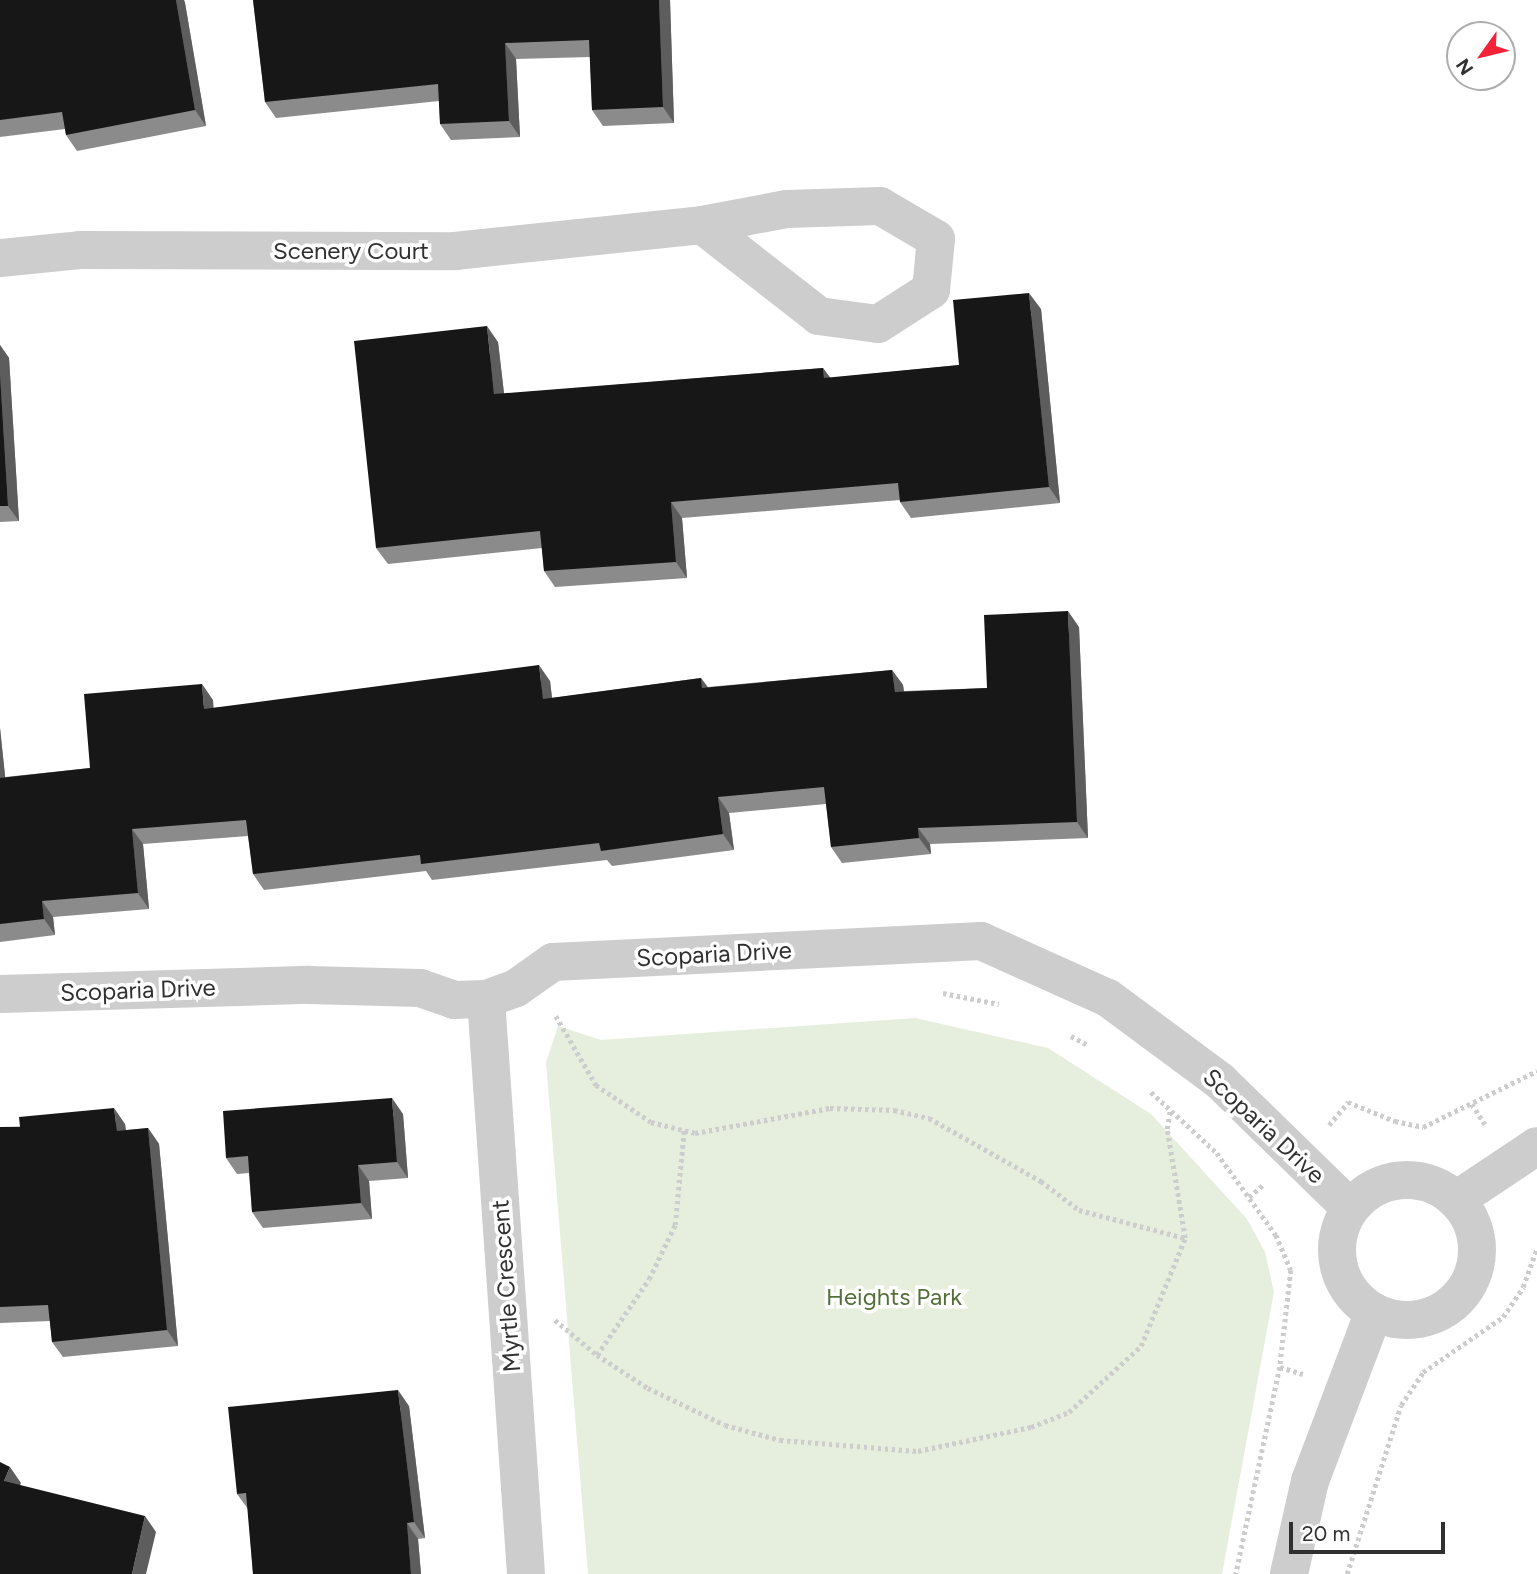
<!DOCTYPE html>
<style>
body{margin:0}
#map{position:relative;width:1537px;height:1574px;overflow:hidden;background:#fff;font-family:Figtree,sans-serif}
div>[style]{position:absolute}
.green>*{inset:0;background:#e6eedd}
.path>*{height:4.5px;margin-top:-2.25px;transform-origin:0;background:repeating-linear-gradient(90deg,#cdcdcd 0 3.5px,transparent 0 7px)}
.street>*{height:38px;margin:-19px;padding:0 19px;transform-origin:19px;border-radius:19px;background:#cdcdcd}
.street>.ring{margin:-19px;padding:0;box-sizing:content-box;background:none;border:38px solid #cdcdcd;border-radius:50%}
.wall>*{inset:0;background:#8b8b8b}
.shaded-wall>*{inset:0;background:#5d5d5d}
.building>*{inset:0;background:#171717}
span{translate:-50% -50%;white-space:nowrap;text-align:center;line-height:1.15;-webkit-text-stroke:7px #fff;paint-order:stroke}
.street-label{font-size:24px;color:#303030}
.park-label{font-size:24px;color:#547038}
.north{position:absolute;left:1446px;top:21px;width:70px;height:70px;box-sizing:border-box;background:#fff;border:2px solid #acacac;border-radius:50%;rotate:236deg;font-size:19px;font-weight:700;line-height:28px;text-align:center;color:#303030}
.north::after{content:'';display:block;margin:auto;width:24px;height:32px;background:#f52338;clip-path:polygon(50% 0,100% 100%,50% 72%,0 100%)}
.scale{position:absolute;left:1289px;top:1522px;width:156px;height:32px;box-sizing:border-box;border:4px solid #303030;border-top:0;padding-left:9px;font-size:21px;line-height:24px;white-space:nowrap;color:#303030;-webkit-text-stroke:5px #fff;paint-order:stroke}
</style>
<div id="map">
<div class="green">
<div style="clip-path:polygon(915px 1018px,1048px 1048px,1151px 1114px,1247px 1219px,1265px 1252px,1274px 1292px,1222px 1574px,588px 1574px,546px 1062px,558px 1026px,601px 1040px)"></div>
</div>
<div class="path">
<div style="left:943px;top:993px;width:57px;rotate:11.1deg"></div>
<div style="left:556px;top:1016px;width:80px;rotate:59.9deg"></div>
<div style="left:596px;top:1085px;width:66px;rotate:33.9deg"></div>
<div style="left:651px;top:1122px;width:45px;rotate:14deg"></div>
<div style="left:695px;top:1133px;width:137px;rotate:-10.5deg"></div>
<div style="left:830px;top:1108px;width:64px;rotate:1.8deg"></div>
<div style="left:894px;top:1110px;width:36px;rotate:13deg"></div>
<div style="left:929px;top:1118px;width:129px;rotate:29.4deg"></div>
<div style="left:1041px;top:1181px;width:48px;rotate:37.3deg"></div>
<div style="left:1079px;top:1210px;width:110px;rotate:14.8deg"></div>
<div style="left:1071px;top:1036px;width:19px;rotate:28deg"></div>
<div style="left:1151px;top:1092px;width:90px;rotate:42.7deg"></div>
<div style="left:1217px;top:1153px;width:101px;rotate:54.3deg"></div>
<div style="left:1276px;top:1235px;width:38px;rotate:67deg"></div>
<div style="left:1291px;top:1270px;width:98px;rotate:96.5deg"></div>
<div style="left:1280px;top:1367px;width:212px;rotate:102deg"></div>
<div style="left:1472px;top:1104px;width:24px;rotate:57deg"></div>
<div style="left:1329px;top:1125px;width:30px;rotate:-50deg"></div>
<div style="left:1348px;top:1102px;width:51px;rotate:22deg"></div>
<div style="left:1395px;top:1121px;width:29px;rotate:12deg"></div>
<div style="left:1423px;top:1127px;width:127px;rotate:-26.2deg"></div>
<div style="left:1249px;top:1197px;width:18px;rotate:-41deg"></div>
<div style="left:555px;top:1320px;width:55px;rotate:39.8deg"></div>
<div style="left:597px;top:1355px;width:61px;rotate:32.9deg"></div>
<div style="left:648px;top:1388px;width:85px;rotate:25.7deg"></div>
<div style="left:725px;top:1425px;width:57px;rotate:15.3deg"></div>
<div style="left:780px;top:1440px;width:138px;rotate:4.6deg"></div>
<div style="left:918px;top:1451px;width:116px;rotate:-12deg"></div>
<div style="left:1031px;top:1427px;width:41px;rotate:-21.5deg"></div>
<div style="left:1069px;top:1412px;width:98px;rotate:-42.5deg"></div>
<div style="left:1141px;top:1346px;width:117px;rotate:-67.8deg"></div>
<div style="left:1185px;top:1238px;width:110px;rotate:-99.4deg"></div>
<div style="left:1167px;top:1129px;width:20px;rotate:-81deg"></div>
<div style="left:597px;top:1355px;width:92px;rotate:-55.6deg"></div>
<div style="left:649px;top:1279px;width:60px;rotate:-64.3deg"></div>
<div style="left:675px;top:1225px;width:95px;rotate:-84.6deg"></div>
<div style="left:1280px;top:1367px;width:24px;rotate:17deg"></div>
<div style="left:1347px;top:1574px;width:177px;rotate:-72.3deg"></div>
<div style="left:1401px;top:1405px;width:40px;rotate:-56deg"></div>
<div style="left:1423px;top:1372px;width:97px;rotate:-34.5deg"></div>
<div style="left:1503px;top:1317px;width:36px;rotate:-56deg"></div>
<div style="left:1523px;top:1287px;width:41px;rotate:-70.3deg"></div>
</div>
<div class="street">
<div style="left:0;top:258px;width:80px;rotate:-5.7deg"></div>
<div style="left:80px;top:250px;width:375px;rotate:0.2deg"></div>
<div style="left:455px;top:251px;width:248px;rotate:-6deg"></div>
<div style="left:702px;top:225px;width:86px;rotate:-10.7deg"></div>
<div style="left:787px;top:209px;width:93px;rotate:-1.8deg"></div>
<div style="left:880px;top:206px;width:65px;rotate:30.5deg"></div>
<div style="left:936px;top:239px;width:51px;rotate:95.6deg"></div>
<div style="left:931px;top:290px;width:63px;rotate:147.3deg"></div>
<div style="left:878px;top:324px;width:60px;rotate:-172.3deg"></div>
<div style="left:819px;top:316px;width:148px;rotate:-142.1deg"></div>
<div style="left:0;top:994px;width:309px;rotate:-1.7deg"></div>
<div style="left:309px;top:985px;width:111px;rotate:1.5deg"></div>
<div style="left:420px;top:988px;width:36px;rotate:19deg"></div>
<div style="left:454px;top:1000px;width:32px;rotate:-2deg"></div>
<div style="left:486px;top:999px;width:32px;rotate:-20deg"></div>
<div style="left:516px;top:988px;width:45px;rotate:-35.1deg"></div>
<div style="left:553px;top:962px;width:429px;rotate:-2.8deg"></div>
<div style="left:981px;top:941px;width:139px;rotate:24.2deg"></div>
<div style="left:1108px;top:998px;width:139px;rotate:36.5deg"></div>
<div style="left:1220px;top:1081px;width:180px;rotate:44.3deg"></div>
<div style="left:486px;top:999px;width:576px;rotate:86.02deg"></div>
<div class="ring" style="left:1337px;top:1180px;width:102px;height:102px"></div>
<div style="left:1456px;top:1200px;width:97px;rotate:-33.7deg"></div>
<div style="left:1289px;top:1574px;width:95px;rotate:-77.3deg"></div>
<div style="left:1310px;top:1481px;width:181px;rotate:-69.3deg"></div>
</div>
<div class="wall">
<div style="clip-path:polygon(0 0,184px 0,185px 3px,206px 126px,77px 151px,66px 135px,65px 129px,0 137px)"></div>
<div style="clip-path:polygon(253px 0,670px 0,674px 123px,603px 126px,592px 110px,590px 57px,516px 59px,520px 137px,451px 140px,440px 124px,439px 101px,276px 118px,265px 102px)"></div>
<div style="clip-path:polygon(1041px 309px,1060px 503px,911px 518px,900px 502px,900px 500px,682px 518px,687px 578px,555px 587px,544px 571px,542px 548px,388px 564px,376px 548px,498px 342px,504px 394px,823px 368px,830px 378px,959px 365px)"></div>
<div style="clip-path:polygon(0 345px,9px 358px,19px 521px,0 522px)"></div>
<div style="clip-path:polygon(1079px 627px,1088px 838px,930px 844px,931px 854px,842px 863px,831px 847px,826px 804px,729px 813px,734px 850px,612px 866px,607px 860px,432px 880px,426px 871px,264px 890px,253px 874px,248px 836px,143px 844px,149px 909px,53px 917px,55px 935px,0 942px,0 728px,5px 777px,90px 768px,213px 700px,213px 708px,550px 681px,552px 698px,701px 678px,708px 687px,892px 670px,903px 685px,904px 691px,987px 688px)"></div>
<div style="clip-path:polygon(403px 1114px,408px 1178px,369px 1181px,372px 1219px,263px 1228px,252px 1212px,249px 1173px,237px 1174px,226px 1158px)"></div>
<div style="clip-path:polygon(125px 1124px,126px 1130px,148px 1128px,159px 1144px,178px 1346px,63px 1357px,52px 1342px,50px 1321px,0 1323px,0 1127px)"></div>
<div style="clip-path:polygon(409px 1406px,425px 1538px,418px 1539px,421px 1574px,253px 1574px,248px 1509px,237px 1494px)"></div>
</div>
<div class="shaded-wall">
<div style="clip-path:polygon(176px 0,184px 0,185px 3px,206px 126px,195px 110px)"></div>
<div style="clip-path:polygon(659px 0,670px 0,674px 123px,663px 107px)"></div>
<div style="clip-path:polygon(505px 43px,516px 59px,520px 137px,509px 121px)"></div>
<div style="clip-path:polygon(1029px 293px,1041px 309px,1060px 503px,1049px 487px)"></div>
<div style="clip-path:polygon(487px 326px,498px 342px,506px 410px,494px 394px)"></div>
<div style="clip-path:polygon(0 345px,9px 358px,19px 521px,8px 506px,0 374px)"></div>
<div style="clip-path:polygon(823px 368px,835px 384px,824px 378px)"></div>
<div style="clip-path:polygon(671px 502px,682px 518px,687px 578px,676px 562px)"></div>
<div style="clip-path:polygon(1068px 611px,1079px 627px,1088px 838px,1077px 822px)"></div>
<div style="clip-path:polygon(539px 665px,550px 681px,554px 715px,543px 699px)"></div>
<div style="clip-path:polygon(892px 670px,903px 685px,906px 708px,895px 692px)"></div>
<div style="clip-path:polygon(701px 678px,712px 694px,702px 688px)"></div>
<div style="clip-path:polygon(202px 684px,213px 700px,215px 725px,204px 709px)"></div>
<div style="clip-path:polygon(0 728px,7px 794px,0 785px)"></div>
<div style="clip-path:polygon(718px 797px,729px 813px,734px 850px,723px 834px)"></div>
<div style="clip-path:polygon(918px 828px,930px 844px,931px 854px,919px 838px)"></div>
<div style="clip-path:polygon(132px 829px,143px 844px,149px 909px,138px 893px)"></div>
<div style="clip-path:polygon(42px 901px,53px 917px,55px 935px,44px 919px)"></div>
<div style="clip-path:polygon(392px 1098px,403px 1114px,408px 1178px,397px 1162px)"></div>
<div style="clip-path:polygon(114px 1108px,125px 1124px,128px 1147px,117px 1131px)"></div>
<div style="clip-path:polygon(148px 1128px,159px 1144px,178px 1346px,167px 1330px)"></div>
<div style="clip-path:polygon(358px 1165px,369px 1181px,372px 1219px,361px 1203px)"></div>
<div style="clip-path:polygon(398px 1390px,409px 1406px,425px 1538px,414px 1522px)"></div>
<div style="clip-path:polygon(10px 1467px,21px 1483px,15px 1497px,4px 1481px)"></div>
<div style="clip-path:polygon(145px 1516px,156px 1532px,146px 1574px,132px 1574px)"></div>
<div style="clip-path:polygon(407px 1523px,418px 1539px,421px 1574px,411px 1574px)"></div>
</div>
<div class="building">
<div style="clip-path:polygon(0 0,176px 0,195px 110px,66px 135px,62px 112px,0 120px)"></div>
<div style="clip-path:polygon(253px 0,659px 0,663px 107px,592px 110px,589px 40px,505px 43px,509px 121px,440px 124px,438px 84px,265px 102px)"></div>
<div style="clip-path:polygon(1029px 293px,1049px 487px,900px 502px,898px 483px,671px 502px,676px 562px,544px 571px,540px 531px,376px 548px,354px 341px,487px 326px,494px 394px,823px 368px,824px 378px,959px 365px,953px 300px)"></div>
<div style="clip-path:polygon(0 374px,8px 506px,0 506px)"></div>
<div style="clip-path:polygon(1068px 611px,1077px 822px,918px 828px,919px 838px,831px 847px,824px 787px,718px 797px,723px 834px,601px 851px,599px 843px,421px 864px,420px 855px,253px 874px,246px 820px,132px 829px,138px 893px,42px 901px,44px 919px,0 924px,0 778px,90px 768px,84px 694px,202px 684px,204px 709px,539px 665px,543px 699px,701px 678px,702px 688px,892px 670px,895px 692px,987px 688px,984px 615px)"></div>
<div style="clip-path:polygon(392px 1098px,397px 1162px,358px 1165px,361px 1203px,252px 1212px,248px 1156px,226px 1158px,223px 1111px)"></div>
<div style="clip-path:polygon(114px 1108px,117px 1131px,148px 1128px,167px 1330px,52px 1342px,48px 1305px,0 1307px,0 1127px,20px 1127px,19px 1117px)"></div>
<div style="clip-path:polygon(398px 1390px,414px 1522px,407px 1523px,411px 1574px,253px 1574px,246px 1493px,237px 1494px,228px 1407px)"></div>
<div style="clip-path:polygon(0 1462px,10px 1467px,4px 1481px,145px 1516px,132px 1574px,0 1574px)"></div>
</div>
<div class="street-label">
<span style="left:351px;top:251px">Scenery Court</span>
<span style="left:714px;top:954px;rotate:-3deg">Scoparia Drive</span>
<span style="left:138px;top:990px;rotate:-2deg">Scoparia Drive</span>
<span style="left:1264px;top:1126px;rotate:43deg">Scoparia Drive</span>
<span style="left:506px;top:1286px;rotate:-94deg">Myrtle Crescent</span>
</div>
<div class="park-label">
<span style="left:894px;top:1297px">Heights Park</span>
</div>
<div class="north">N</div>
<div class="scale">20 m</div>
</div>
